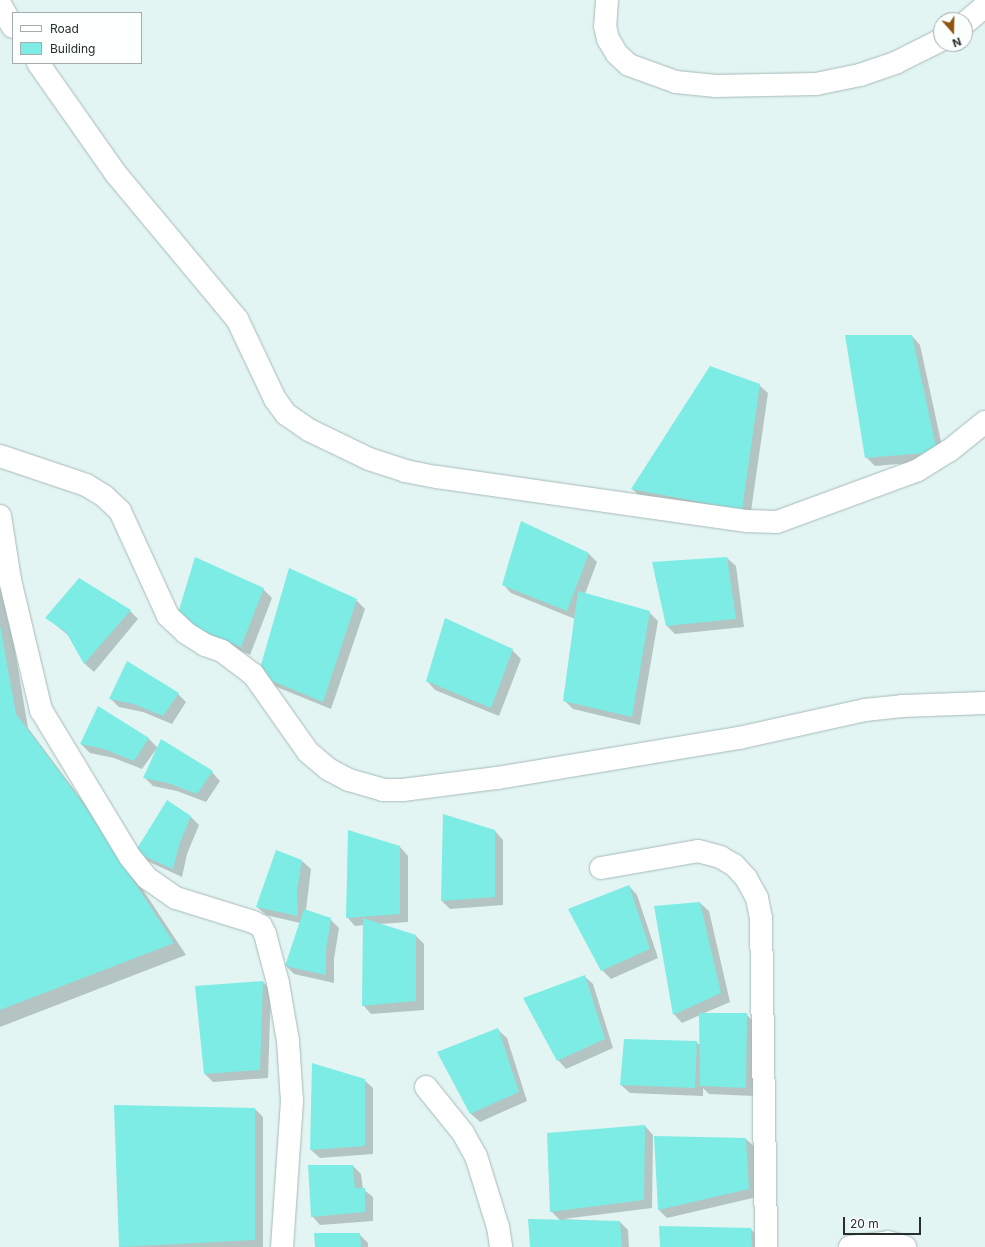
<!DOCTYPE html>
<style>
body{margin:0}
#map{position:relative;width:985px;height:1247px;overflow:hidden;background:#e2f5f3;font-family:Inter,sans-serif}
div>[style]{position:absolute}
.shadow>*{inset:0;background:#0003}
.building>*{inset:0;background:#7cece5}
.roads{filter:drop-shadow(0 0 1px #a7b9b8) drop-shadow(0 0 1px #a7b9b8)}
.minor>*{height:22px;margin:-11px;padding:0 11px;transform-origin:11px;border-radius:11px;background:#fff}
span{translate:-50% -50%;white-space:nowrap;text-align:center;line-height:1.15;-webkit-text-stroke:3px #fbfffe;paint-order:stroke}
.legend{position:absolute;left:12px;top:12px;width:130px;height:52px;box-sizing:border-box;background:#fbfffe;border:1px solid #a6abab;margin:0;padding:5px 7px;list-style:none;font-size:12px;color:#272e2e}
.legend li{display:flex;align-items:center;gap:8px;height:20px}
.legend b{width:20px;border:1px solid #a6abab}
.north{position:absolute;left:933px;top:12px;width:40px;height:40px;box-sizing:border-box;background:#fbfffe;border:1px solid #a6abab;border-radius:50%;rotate:160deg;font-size:11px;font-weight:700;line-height:16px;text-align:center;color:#272e2e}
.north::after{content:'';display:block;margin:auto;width:14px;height:18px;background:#8f570d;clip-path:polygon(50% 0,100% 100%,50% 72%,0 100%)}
.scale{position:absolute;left:843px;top:1217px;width:78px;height:18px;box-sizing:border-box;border:2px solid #272e2e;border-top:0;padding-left:5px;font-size:12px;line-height:14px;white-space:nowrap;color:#272e2e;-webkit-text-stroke:3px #fbfffe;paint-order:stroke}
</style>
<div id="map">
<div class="shadow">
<div style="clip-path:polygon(912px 336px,920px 345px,945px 460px,875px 466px,866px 457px)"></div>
<div style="clip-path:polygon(759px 385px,768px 393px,750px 518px,641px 497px,632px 489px)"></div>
<div style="clip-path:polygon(589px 554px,597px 562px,585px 594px,649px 612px,658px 621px,640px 725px,573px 709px,564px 700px,575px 619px,511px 593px,503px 584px)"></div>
<div style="clip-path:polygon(727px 558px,736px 566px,744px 627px,675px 634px,667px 626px)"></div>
<div style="clip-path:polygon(0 560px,28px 728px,96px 819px,186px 955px,0 1027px)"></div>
<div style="clip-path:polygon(263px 589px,272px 598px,250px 655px,186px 628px)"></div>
<div style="clip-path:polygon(356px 600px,365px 609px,331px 709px,267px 683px)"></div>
<div style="clip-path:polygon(130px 611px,138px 619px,94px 672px,85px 664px,69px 636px,46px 617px)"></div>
<div style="clip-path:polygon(512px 650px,521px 659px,499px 716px,435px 690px,427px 681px)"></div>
<div style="clip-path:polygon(178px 694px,186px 702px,172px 724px,143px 712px,119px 707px,110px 698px)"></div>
<div style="clip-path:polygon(99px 708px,149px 739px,158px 748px,212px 772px,220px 781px,206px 802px,177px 791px,153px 786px,144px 777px,157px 748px,142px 769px,114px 758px,90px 753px,81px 744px)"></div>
<div style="clip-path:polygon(190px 816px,199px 825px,187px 854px,182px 877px,145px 860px,137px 852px)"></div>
<div style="clip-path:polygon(495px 831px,503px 840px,503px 905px,450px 909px,442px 901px)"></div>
<div style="clip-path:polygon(400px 847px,408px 856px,408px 922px,379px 924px,416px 936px,424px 944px,424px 1010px,371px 1014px,363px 1005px,364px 925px,355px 926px,347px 917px)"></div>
<div style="clip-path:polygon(302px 861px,311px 869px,306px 910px,330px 919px,339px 928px,334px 959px,334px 983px,294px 974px,286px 966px,300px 923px,266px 915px,257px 907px)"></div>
<div style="clip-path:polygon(629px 886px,637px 895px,658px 958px,611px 979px,602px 970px)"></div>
<div style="clip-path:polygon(700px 903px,709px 911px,730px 1002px,702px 1014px,746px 1014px,755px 1023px,754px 1096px,709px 1094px,703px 1088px,703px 1096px,630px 1093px,621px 1085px,696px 1042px,701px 1046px,700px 1015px,682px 1023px,674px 1014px)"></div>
<div style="clip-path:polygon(584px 976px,593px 984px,613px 1048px,566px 1069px,558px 1060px)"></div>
<div style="clip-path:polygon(263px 982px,271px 990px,268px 1078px,213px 1082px,205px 1074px)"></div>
<div style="clip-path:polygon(498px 1030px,507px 1038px,527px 1101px,480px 1122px,471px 1114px,438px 1053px)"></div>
<div style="clip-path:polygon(364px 1080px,373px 1088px,373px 1154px,320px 1158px,311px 1150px)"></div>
<div style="clip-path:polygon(115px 1106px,255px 1109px,263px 1117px,263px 1247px,120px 1247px)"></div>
<div style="clip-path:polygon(645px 1126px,653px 1135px,652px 1208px,563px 1219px,620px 1222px,628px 1230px,629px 1247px,531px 1247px,561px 1221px,551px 1211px)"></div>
<div style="clip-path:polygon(746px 1139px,755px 1147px,757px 1197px,667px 1218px,659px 1210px)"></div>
<div style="clip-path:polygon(353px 1166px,361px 1174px,363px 1189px,373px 1197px,373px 1221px,320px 1225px,312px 1216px)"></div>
<div style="clip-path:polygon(751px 1229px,759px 1238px,760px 1247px,662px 1247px)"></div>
<div style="clip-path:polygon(359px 1234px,368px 1243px,368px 1247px,316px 1247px)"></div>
</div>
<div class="building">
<div style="clip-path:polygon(845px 335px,912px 335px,937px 452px,865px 458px)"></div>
<div style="clip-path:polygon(710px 366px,760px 384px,742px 510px,631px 489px)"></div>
<div style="clip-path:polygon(521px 521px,589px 553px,567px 611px,502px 585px)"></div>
<div style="clip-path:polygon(195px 557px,264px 588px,241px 647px,176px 620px)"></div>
<div style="clip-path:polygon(727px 557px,736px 619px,666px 626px,652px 562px)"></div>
<div style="clip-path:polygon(289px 568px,357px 599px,323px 702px,258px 675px)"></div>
<div style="clip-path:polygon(79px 578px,131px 610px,84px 664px,66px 632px,45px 618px)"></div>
<div style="clip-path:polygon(578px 591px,650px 611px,632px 717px,563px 701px)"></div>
<div style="clip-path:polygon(445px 618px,513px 649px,491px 708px,426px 681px)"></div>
<div style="clip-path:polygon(0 625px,16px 714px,84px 805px,174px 943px,0 1010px)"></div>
<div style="clip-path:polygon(127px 661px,179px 693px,163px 716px,134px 704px,109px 699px)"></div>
<div style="clip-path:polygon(98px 706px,149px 738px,134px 761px,104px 749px,80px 744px)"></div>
<div style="clip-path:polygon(161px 739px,213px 771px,197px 794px,168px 783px,143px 778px)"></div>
<div style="clip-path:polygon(167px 800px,191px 816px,179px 845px,173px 869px,135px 852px)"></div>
<div style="clip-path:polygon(443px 814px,495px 830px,495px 897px,441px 901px)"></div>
<div style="clip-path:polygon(348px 830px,400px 846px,400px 914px,346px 918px)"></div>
<div style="clip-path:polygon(276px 850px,302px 860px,297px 891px,298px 916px,256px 907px)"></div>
<div style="clip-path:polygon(629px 885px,650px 949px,601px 971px,568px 909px)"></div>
<div style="clip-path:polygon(700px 902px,721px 993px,673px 1015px,654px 906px)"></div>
<div style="clip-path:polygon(304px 909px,331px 918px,326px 950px,326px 975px,285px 966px)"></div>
<div style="clip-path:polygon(363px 918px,416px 935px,416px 1001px,362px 1006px)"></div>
<div style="clip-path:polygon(585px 975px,605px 1039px,557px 1061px,523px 998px)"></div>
<div style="clip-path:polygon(263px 981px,260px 1070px,204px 1074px,195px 986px)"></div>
<div style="clip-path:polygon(699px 1013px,747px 1013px,746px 1088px,700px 1086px)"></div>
<div style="clip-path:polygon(498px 1028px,519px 1092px,470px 1114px,437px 1052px)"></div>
<div style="clip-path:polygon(624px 1039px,697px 1041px,695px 1088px,620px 1085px)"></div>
<div style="clip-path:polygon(312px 1063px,365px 1079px,365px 1146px,310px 1150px)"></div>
<div style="clip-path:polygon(114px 1105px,255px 1108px,255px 1240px,119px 1247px)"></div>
<div style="clip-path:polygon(645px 1125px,644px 1200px,550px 1212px,547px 1133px)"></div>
<div style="clip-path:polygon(654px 1136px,746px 1138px,749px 1189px,658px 1210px)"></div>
<div style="clip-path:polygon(308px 1165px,353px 1165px,355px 1188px,365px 1188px,365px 1212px,311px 1217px)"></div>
<div style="clip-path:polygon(528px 1219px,620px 1221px,622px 1247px,530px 1247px)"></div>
<div style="clip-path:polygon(659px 1226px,751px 1228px,752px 1247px,660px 1247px)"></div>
<div style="clip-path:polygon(314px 1233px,360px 1233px,361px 1247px,315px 1247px)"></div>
</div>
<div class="roads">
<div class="minor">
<div style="left:607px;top:0;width:26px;rotate:94deg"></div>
<div style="left:605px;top:26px;width:13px;rotate:77deg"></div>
<div style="left:608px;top:39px;width:17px;rotate:59deg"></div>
<div style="left:617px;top:54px;width:16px;rotate:43deg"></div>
<div style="left:629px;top:65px;width:50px;rotate:19.9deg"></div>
<div style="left:676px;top:82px;width:40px;rotate:5.7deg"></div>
<div style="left:716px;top:86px;width:100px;rotate:-1.1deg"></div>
<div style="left:816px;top:84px;width:45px;rotate:-11.6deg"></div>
<div style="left:860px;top:75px;width:39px;rotate:-19deg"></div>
<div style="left:897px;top:62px;width:49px;rotate:-26.6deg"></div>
<div style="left:0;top:4px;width:26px;rotate:61deg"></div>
<div style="left:965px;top:23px;width:26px;rotate:-40deg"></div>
<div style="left:38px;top:63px;width:136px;rotate:54.9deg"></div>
<div style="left:116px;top:174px;width:189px;rotate:50.2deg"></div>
<div style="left:237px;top:319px;width:89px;rotate:64.6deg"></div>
<div style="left:275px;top:399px;width:19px;rotate:54deg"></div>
<div style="left:286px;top:414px;width:28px;rotate:35deg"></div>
<div style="left:309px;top:430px;width:67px;rotate:25.8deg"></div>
<div style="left:369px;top:459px;width:38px;rotate:18deg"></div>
<div style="left:405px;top:471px;width:33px;rotate:11deg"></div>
<div style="left:437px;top:477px;width:313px;rotate:8.1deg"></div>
<div style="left:747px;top:521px;width:30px;rotate:2deg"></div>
<div style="left:777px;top:522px;width:150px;rotate:-20.2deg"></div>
<div style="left:918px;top:470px;width:36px;rotate:-32deg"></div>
<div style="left:949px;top:451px;width:46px;rotate:-38.9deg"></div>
<div style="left:0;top:456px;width:91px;rotate:18.6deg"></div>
<div style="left:86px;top:485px;width:21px;rotate:31deg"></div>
<div style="left:104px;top:496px;width:22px;rotate:43deg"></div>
<div style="left:120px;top:511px;width:115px;rotate:65.4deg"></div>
<div style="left:168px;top:616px;width:25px;rotate:43deg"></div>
<div style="left:186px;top:633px;width:22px;rotate:32deg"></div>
<div style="left:205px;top:645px;width:18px;rotate:19deg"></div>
<div style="left:222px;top:651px;width:39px;rotate:37deg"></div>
<div style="left:253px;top:674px;width:95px;rotate:54.8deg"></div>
<div style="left:308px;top:752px;width:26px;rotate:40deg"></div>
<div style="left:328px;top:769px;width:24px;rotate:28deg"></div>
<div style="left:349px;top:780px;width:35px;rotate:16deg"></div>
<div style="left:383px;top:790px;width:20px"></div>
<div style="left:403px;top:790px;width:95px;rotate:-7.3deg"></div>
<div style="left:497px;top:778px;width:245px;rotate:-9.4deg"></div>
<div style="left:739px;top:738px;width:129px;rotate:-12.5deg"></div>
<div style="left:865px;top:710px;width:37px;rotate:-6deg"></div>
<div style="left:902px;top:706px;width:83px;rotate:-2.1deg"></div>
<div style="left:0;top:516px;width:65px;rotate:81.1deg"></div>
<div style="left:10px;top:580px;width:134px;rotate:76.6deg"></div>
<div style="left:41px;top:710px;width:172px;rotate:58.8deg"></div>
<div style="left:130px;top:857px;width:27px;rotate:51deg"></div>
<div style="left:147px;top:878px;width:35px;rotate:35deg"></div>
<div style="left:176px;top:898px;width:81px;rotate:17.3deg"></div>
<div style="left:253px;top:922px;width:9px;rotate:27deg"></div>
<div style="left:261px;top:926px;width:9px;rotate:63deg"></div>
<div style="left:265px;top:934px;width:51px;rotate:75.1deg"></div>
<div style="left:278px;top:983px;width:59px;rotate:80.2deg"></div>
<div style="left:288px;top:1041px;width:60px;rotate:86.2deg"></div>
<div style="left:292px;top:1101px;width:146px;rotate:93.9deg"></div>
<div style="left:601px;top:868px;width:98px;rotate:-9.9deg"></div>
<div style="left:698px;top:851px;width:23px;rotate:15deg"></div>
<div style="left:720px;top:857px;width:16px;rotate:30deg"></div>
<div style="left:734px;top:865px;width:18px;rotate:47deg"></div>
<div style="left:746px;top:878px;width:23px;rotate:61deg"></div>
<div style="left:757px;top:898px;width:20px;rotate:79deg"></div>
<div style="left:761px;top:918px;width:329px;rotate:89.1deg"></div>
<div style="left:426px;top:1087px;width:59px;rotate:51.2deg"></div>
<div style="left:463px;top:1133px;width:26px;rotate:61deg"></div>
<div style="left:476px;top:1156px;width:74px;rotate:72.8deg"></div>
<div style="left:498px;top:1227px;width:20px;rotate:81deg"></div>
<div style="left:850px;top:1247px;width:38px;rotate:-7deg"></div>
<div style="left:888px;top:1242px;width:18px;rotate:16deg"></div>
</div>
</div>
<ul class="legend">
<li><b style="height:5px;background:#fff"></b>Road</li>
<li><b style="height:11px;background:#7cece5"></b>Building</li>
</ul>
<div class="north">N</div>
<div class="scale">20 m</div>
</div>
